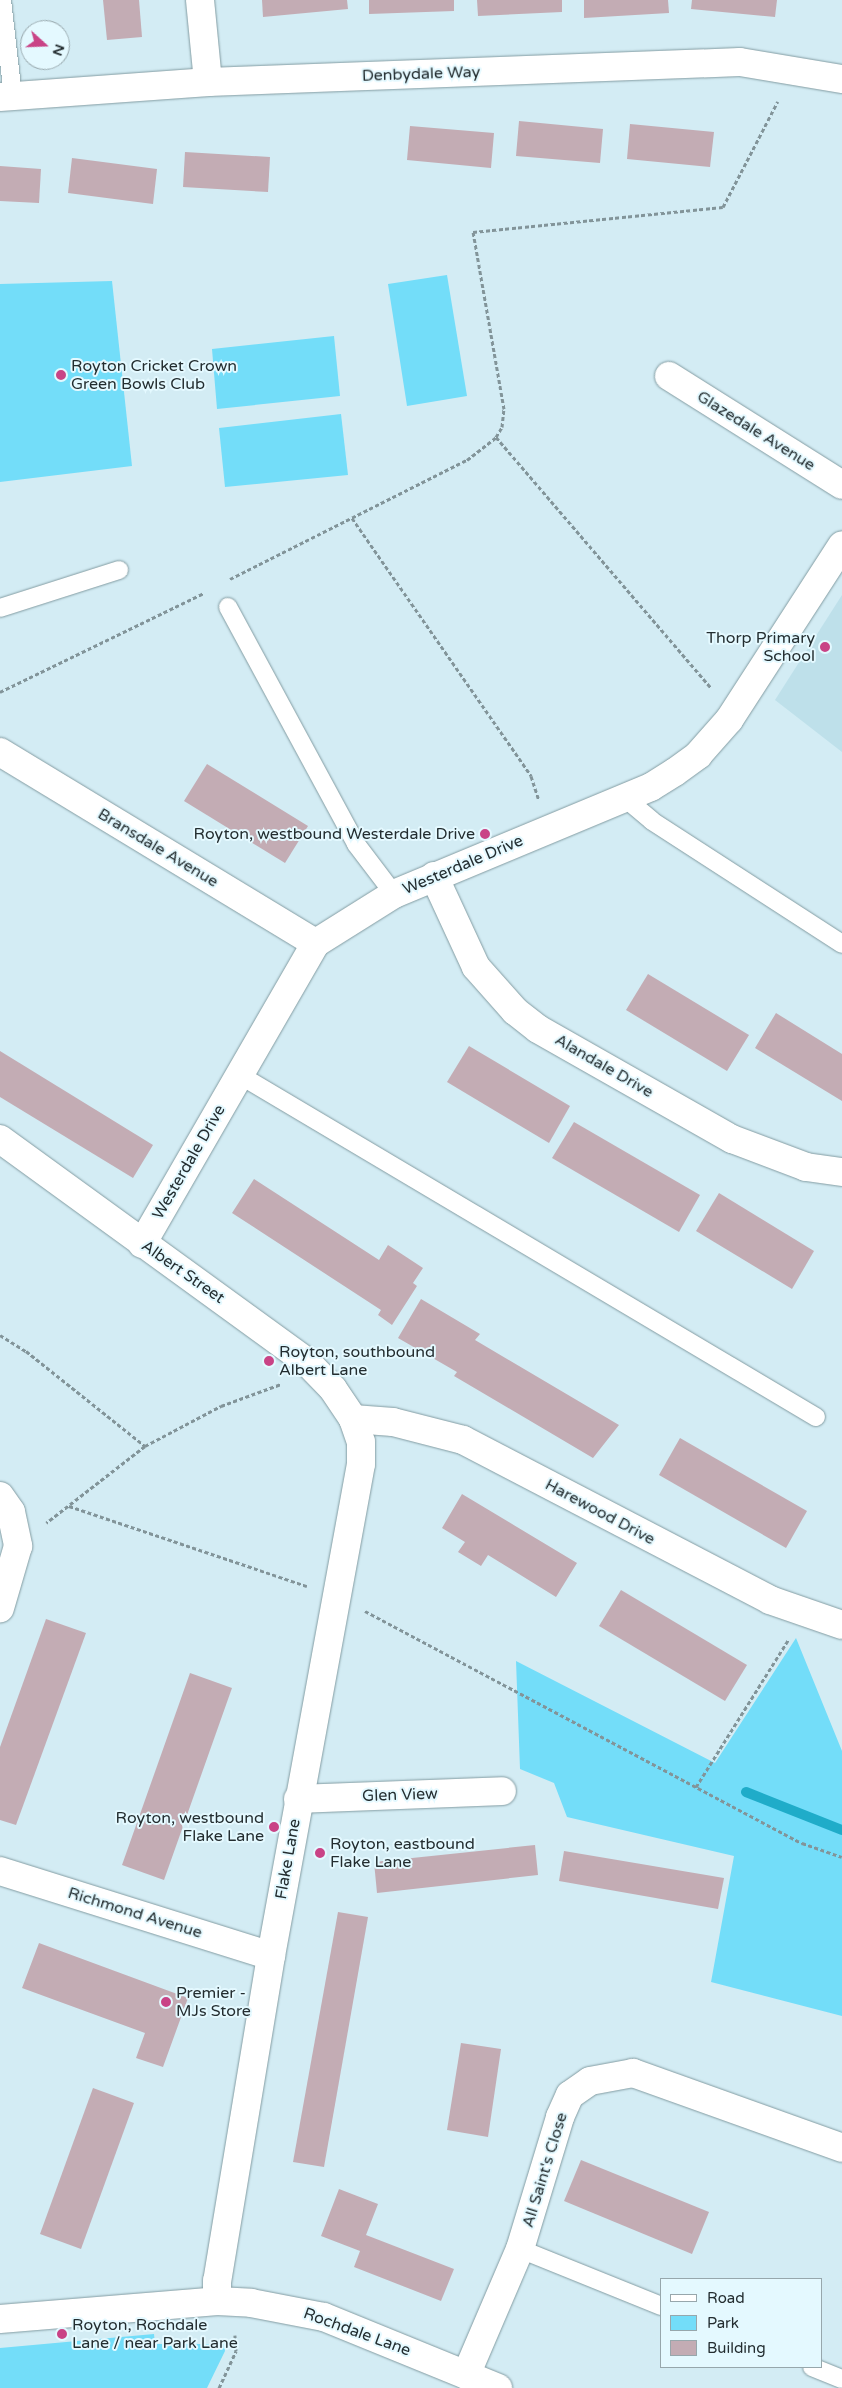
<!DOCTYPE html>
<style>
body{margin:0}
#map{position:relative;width:842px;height:2388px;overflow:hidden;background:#d3ecf4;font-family:"Varela Round",sans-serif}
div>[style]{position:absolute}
.built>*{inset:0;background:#bee0ea}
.green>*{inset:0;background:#73ddf9}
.stream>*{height:10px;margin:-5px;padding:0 5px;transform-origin:5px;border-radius:5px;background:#1facc9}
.building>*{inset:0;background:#c3acb4}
.path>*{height:3px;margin-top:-1.5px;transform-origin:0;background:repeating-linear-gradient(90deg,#829499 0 4px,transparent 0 6.5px)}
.roads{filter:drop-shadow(0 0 1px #839ca2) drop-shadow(0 0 1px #839ca2)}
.lane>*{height:18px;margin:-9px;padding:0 9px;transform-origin:9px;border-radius:9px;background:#fff}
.street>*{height:28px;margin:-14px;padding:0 14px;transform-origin:14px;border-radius:14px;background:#fff}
.secondary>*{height:28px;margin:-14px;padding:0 14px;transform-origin:14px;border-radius:14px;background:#fff}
.dots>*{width:14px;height:14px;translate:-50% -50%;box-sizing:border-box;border:2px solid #e4f9ff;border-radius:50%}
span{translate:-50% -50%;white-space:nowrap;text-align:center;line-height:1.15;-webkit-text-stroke:4px #e4f9ff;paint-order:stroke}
.street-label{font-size:16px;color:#232d30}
.poi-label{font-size:16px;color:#232d30}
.left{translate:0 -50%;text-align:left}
.right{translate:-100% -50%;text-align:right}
.legend{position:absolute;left:660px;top:2278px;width:162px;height:90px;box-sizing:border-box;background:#e4f9ff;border:1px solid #97a7ac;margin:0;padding:6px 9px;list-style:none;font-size:15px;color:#232d30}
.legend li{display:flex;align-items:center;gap:10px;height:25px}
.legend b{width:25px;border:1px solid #97a7ac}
.north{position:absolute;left:20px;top:20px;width:50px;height:50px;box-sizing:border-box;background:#e4f9ff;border:1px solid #97a7ac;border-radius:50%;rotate:110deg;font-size:14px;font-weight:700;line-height:20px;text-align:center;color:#232d30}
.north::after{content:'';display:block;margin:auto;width:18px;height:22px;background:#c94386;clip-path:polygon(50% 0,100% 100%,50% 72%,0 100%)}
</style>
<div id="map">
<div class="built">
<div style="clip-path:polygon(842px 595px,842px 752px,775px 700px)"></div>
</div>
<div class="green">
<div style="clip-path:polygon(447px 275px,467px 396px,407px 406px,388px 284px)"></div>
<div style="clip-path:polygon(112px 281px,132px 466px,0 482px,0 284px)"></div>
<div style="clip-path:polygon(334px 336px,340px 396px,217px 409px,212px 349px)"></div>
<div style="clip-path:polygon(341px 414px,348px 475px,225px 487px,219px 428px)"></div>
<div style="clip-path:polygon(796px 1638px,842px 1751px,842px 2016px,711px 1982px,734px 1856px,567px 1817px,554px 1783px,520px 1769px,516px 1661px,715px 1763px)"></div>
<div style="clip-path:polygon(154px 2334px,155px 2344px,224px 2344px,225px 2351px,207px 2388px,0 2388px,0 2348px)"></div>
</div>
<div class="stream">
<div style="left:746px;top:1792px;width:103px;rotate:21.6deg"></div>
</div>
<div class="building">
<div style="clip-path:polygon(103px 0,139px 0,142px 37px,107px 40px)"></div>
<div style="clip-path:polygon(262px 0,347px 0,348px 9px,263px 17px)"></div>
<div style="clip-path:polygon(369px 0,454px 0,454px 11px,369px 14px)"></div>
<div style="clip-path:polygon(477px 0,562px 0,562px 12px,478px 16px)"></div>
<div style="clip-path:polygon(584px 0,668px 0,669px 13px,584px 18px)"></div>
<div style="clip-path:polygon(692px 0,777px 0,775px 17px,691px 9px)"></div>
<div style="clip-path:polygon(519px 121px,603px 129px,600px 163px,516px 156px)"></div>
<div style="clip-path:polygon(630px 124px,714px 132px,710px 167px,627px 159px)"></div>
<div style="clip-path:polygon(410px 126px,494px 133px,491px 168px,407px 160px)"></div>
<div style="clip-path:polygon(185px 152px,270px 157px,268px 192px,183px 187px)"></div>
<div style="clip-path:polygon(72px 158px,157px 169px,153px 204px,68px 193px)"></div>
<div style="clip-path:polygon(0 166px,41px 169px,39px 203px,0 201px)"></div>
<div style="clip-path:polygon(207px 764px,308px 826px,285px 863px,184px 801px)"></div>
<div style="clip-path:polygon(648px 974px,749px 1035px,727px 1071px,626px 1010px)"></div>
<div style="clip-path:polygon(776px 1013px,842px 1054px,842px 1101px,755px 1048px)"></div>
<div style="clip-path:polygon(469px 1046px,570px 1106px,549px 1143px,447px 1082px)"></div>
<div style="clip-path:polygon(0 1051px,153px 1145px,133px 1178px,0 1097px)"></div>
<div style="clip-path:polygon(574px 1122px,700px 1195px,679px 1232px,552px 1158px)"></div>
<div style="clip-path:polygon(254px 1179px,379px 1260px,388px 1245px,423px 1268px,413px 1283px,417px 1286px,392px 1325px,378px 1315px,381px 1310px,232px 1213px)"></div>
<div style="clip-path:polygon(719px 1193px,814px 1251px,792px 1289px,696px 1231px)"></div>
<div style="clip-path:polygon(421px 1299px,480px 1334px,475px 1340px,619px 1425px,593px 1458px,454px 1376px,457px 1372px,398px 1338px)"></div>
<div style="clip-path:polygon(680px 1438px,807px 1511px,786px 1548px,659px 1475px)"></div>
<div style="clip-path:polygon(462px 1494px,577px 1563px,556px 1597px,488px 1555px,481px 1566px,458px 1552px,465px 1542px,442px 1528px)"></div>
<div style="clip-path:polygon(621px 1590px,747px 1665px,725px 1701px,599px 1626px)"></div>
<div style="clip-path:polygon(46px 1619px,86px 1633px,16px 1825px,0 1820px,0 1747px)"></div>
<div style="clip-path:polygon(190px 1673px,232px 1688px,164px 1880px,122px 1865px)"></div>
<div style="clip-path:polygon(535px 1845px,538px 1875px,377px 1893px,374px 1862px)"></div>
<div style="clip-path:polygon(564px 1851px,724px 1878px,718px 1909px,559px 1881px)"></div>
<div style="clip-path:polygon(338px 1912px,368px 1917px,324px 2167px,293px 2162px)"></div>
<div style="clip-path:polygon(39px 1943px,188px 1998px,163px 2067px,136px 2058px,145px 2033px,22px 1988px)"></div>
<div style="clip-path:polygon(461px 2043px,501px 2049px,488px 2137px,447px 2130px)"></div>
<div style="clip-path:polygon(93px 2088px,134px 2103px,81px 2249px,40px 2234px)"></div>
<div style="clip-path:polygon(581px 2160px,709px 2212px,692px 2254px,564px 2201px)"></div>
<div style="clip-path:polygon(339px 2189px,378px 2204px,366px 2235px,454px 2269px,441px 2301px,354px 2267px,360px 2251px,321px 2236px)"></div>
</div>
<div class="path">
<div style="left:496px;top:437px;width:12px;rotate:-59deg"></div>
<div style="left:502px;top:427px;width:18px;rotate:-84deg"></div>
<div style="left:504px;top:409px;width:180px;rotate:-99.9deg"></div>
<div style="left:473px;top:232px;width:251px;rotate:-5.7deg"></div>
<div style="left:723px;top:207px;width:119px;rotate:-62.6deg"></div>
<div style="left:352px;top:518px;width:314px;rotate:55.2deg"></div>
<div style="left:531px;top:776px;width:25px;rotate:72deg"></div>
<div style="left:230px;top:579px;width:265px;rotate:-26.7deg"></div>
<div style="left:467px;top:460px;width:37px;rotate:-38deg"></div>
<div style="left:496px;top:437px;width:330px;rotate:49.4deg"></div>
<div style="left:0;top:692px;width:227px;rotate:-25.9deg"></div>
<div style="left:0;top:1335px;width:31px;rotate:32deg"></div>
<div style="left:26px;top:1351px;width:152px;rotate:38.6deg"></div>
<div style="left:145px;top:1446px;width:125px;rotate:142.1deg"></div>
<div style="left:145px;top:1446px;width:86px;rotate:-27.8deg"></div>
<div style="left:221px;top:1406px;width:64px;rotate:-20.1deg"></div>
<div style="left:69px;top:1506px;width:251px;rotate:18.6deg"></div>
<div style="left:365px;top:1611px;width:495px;rotate:28deg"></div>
<div style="left:802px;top:1843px;width:42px;rotate:19.3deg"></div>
<div style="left:696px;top:1787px;width:175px;rotate:-57.9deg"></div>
<div style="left:219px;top:2388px;width:41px;rotate:-65.3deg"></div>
<div style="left:236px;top:2351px;width:16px;rotate:-94deg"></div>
</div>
<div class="roads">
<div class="lane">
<div style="left:2px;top:0;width:98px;rotate:83.5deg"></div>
<div style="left:228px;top:607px;width:269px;rotate:61.6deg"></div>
<div style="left:356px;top:844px;width:63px;rotate:52.8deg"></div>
<div style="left:0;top:608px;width:125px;rotate:-17.7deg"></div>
<div style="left:625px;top:798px;width:35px;rotate:40deg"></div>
<div style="left:652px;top:821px;width:226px;rotate:32.9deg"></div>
<div style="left:238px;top:1074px;width:672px;rotate:30.69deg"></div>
<div style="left:520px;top:2249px;width:152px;rotate:22deg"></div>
<div style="left:812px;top:2367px;width:32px;rotate:22deg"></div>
</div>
<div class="street">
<div style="left:200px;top:0;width:82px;rotate:84.4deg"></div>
<div style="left:0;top:97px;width:209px;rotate:-4.1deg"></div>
<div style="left:208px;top:82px;width:532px;rotate:-2.15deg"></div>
<div style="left:740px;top:62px;width:103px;rotate:9.5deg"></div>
<div style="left:669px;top:376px;width:204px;rotate:32.2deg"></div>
<div style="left:0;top:752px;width:369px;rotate:31.2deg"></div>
<div style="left:434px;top:876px;width:100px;rotate:65.2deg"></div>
<div style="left:476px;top:967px;width:59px;rotate:48.4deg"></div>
<div style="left:515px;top:1011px;width:29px;rotate:38deg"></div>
<div style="left:538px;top:1029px;width:223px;rotate:29.6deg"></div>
<div style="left:732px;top:1139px;width:79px;rotate:20.7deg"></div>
<div style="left:806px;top:1167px;width:36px;rotate:8deg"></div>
<div style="left:0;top:1139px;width:381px;rotate:36deg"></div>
<div style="left:308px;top:1363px;width:36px;rotate:46deg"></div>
<div style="left:333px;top:1389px;width:36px;rotate:56deg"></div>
<div style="left:353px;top:1419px;width:24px;rotate:71deg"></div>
<div style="left:361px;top:1442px;width:22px;rotate:90deg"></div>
<div style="left:361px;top:1464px;width:500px;rotate:100.37deg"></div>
<div style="left:271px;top:1956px;width:329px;rotate:99.4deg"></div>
<div style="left:217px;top:2281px;width:20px;rotate:90deg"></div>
<div style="left:142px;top:1244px;width:348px;rotate:-60deg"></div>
<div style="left:316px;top:943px;width:92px;rotate:-32.1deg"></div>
<div style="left:394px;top:894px;width:278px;rotate:-22.6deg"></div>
<div style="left:651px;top:787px;width:28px;rotate:-32deg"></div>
<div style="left:675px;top:772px;width:29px;rotate:-36deg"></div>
<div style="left:698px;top:755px;width:47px;rotate:-48.5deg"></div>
<div style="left:729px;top:720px;width:208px;rotate:-57.1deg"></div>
<div style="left:353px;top:1419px;width:40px;rotate:4.3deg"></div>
<div style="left:393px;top:1422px;width:72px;rotate:14.4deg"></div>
<div style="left:463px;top:1440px;width:346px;rotate:27.5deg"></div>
<div style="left:770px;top:1600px;width:76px;rotate:19.1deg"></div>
<div style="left:0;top:1496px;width:19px;rotate:55deg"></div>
<div style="left:11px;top:1512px;width:35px;rotate:78deg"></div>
<div style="left:18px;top:1546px;width:65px;rotate:106.2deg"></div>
<div style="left:298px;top:1799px;width:204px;rotate:-2.2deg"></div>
<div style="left:0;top:1871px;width:284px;rotate:17.4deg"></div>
<div style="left:466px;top:2375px;width:137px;rotate:-66.8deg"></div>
<div style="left:520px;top:2249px;width:138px;rotate:-73.1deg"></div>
<div style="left:560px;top:2117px;width:24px;rotate:-66deg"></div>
<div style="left:570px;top:2095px;width:24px;rotate:-35deg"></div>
<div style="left:590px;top:2081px;width:44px;rotate:-10.5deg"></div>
<div style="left:633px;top:2073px;width:222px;rotate:19.7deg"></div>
</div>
<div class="secondary">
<div style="left:0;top:2319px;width:218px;rotate:-4.7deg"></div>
<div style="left:217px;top:2301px;width:34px;rotate:3deg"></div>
<div style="left:251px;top:2303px;width:74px;rotate:10.9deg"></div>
<div style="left:324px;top:2317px;width:188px;rotate:22.2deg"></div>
</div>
</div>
<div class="dots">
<div style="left:61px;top:375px;background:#c94386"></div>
<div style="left:825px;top:647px;background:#c94386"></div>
<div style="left:485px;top:834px;background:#c94386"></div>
<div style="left:269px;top:1361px;background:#c94386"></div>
<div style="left:274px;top:1827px;background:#c94386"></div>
<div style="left:320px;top:1853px;background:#c94386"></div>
<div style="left:166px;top:2002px;background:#c94386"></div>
<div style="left:62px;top:2334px;background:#c94386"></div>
</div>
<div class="street-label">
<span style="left:421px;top:74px;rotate:-2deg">Denbydale Way</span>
<span style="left:756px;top:431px;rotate:32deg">Glazedale Avenue</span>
<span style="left:158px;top:848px;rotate:31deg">Bransdale Avenue</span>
<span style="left:463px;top:865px;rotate:-23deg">Westerdale Drive</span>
<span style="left:604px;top:1066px;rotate:30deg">Alandale Drive</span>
<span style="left:189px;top:1162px;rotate:-60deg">Westerdale Drive</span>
<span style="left:183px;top:1272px;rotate:35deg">Albert Street</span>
<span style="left:600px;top:1512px;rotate:28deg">Harewood Drive</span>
<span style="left:400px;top:1795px;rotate:-2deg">Glen View</span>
<span style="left:288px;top:1859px;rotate:-80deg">Flake Lane</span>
<span style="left:135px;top:1913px;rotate:17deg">Richmond Avenue</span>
<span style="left:545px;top:2170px;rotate:-73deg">All Saint's Close</span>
<span style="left:357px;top:2332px;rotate:20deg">Rochdale Lane</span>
</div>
<div class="poi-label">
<span class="left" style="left:71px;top:375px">Royton Cricket Crown<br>Green Bowls Club</span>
<span class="right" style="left:815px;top:647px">Thorp Primary<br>School</span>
<span class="right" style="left:475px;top:834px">Royton, westbound Westerdale Drive</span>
<span class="left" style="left:279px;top:1361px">Royton, southbound<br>Albert Lane</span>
<span class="right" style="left:264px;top:1827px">Royton, westbound<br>Flake Lane</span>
<span class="left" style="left:330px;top:1853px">Royton, eastbound<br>Flake Lane</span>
<span class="left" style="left:176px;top:2002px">Premier -<br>MJs Store</span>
<span class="left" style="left:72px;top:2334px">Royton, Rochdale<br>Lane / near Park Lane</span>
</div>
<ul class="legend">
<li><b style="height:6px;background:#fff"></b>Road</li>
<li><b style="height:14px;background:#73ddf9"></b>Park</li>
<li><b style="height:14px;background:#c3acb4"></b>Building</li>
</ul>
<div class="north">N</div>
</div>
